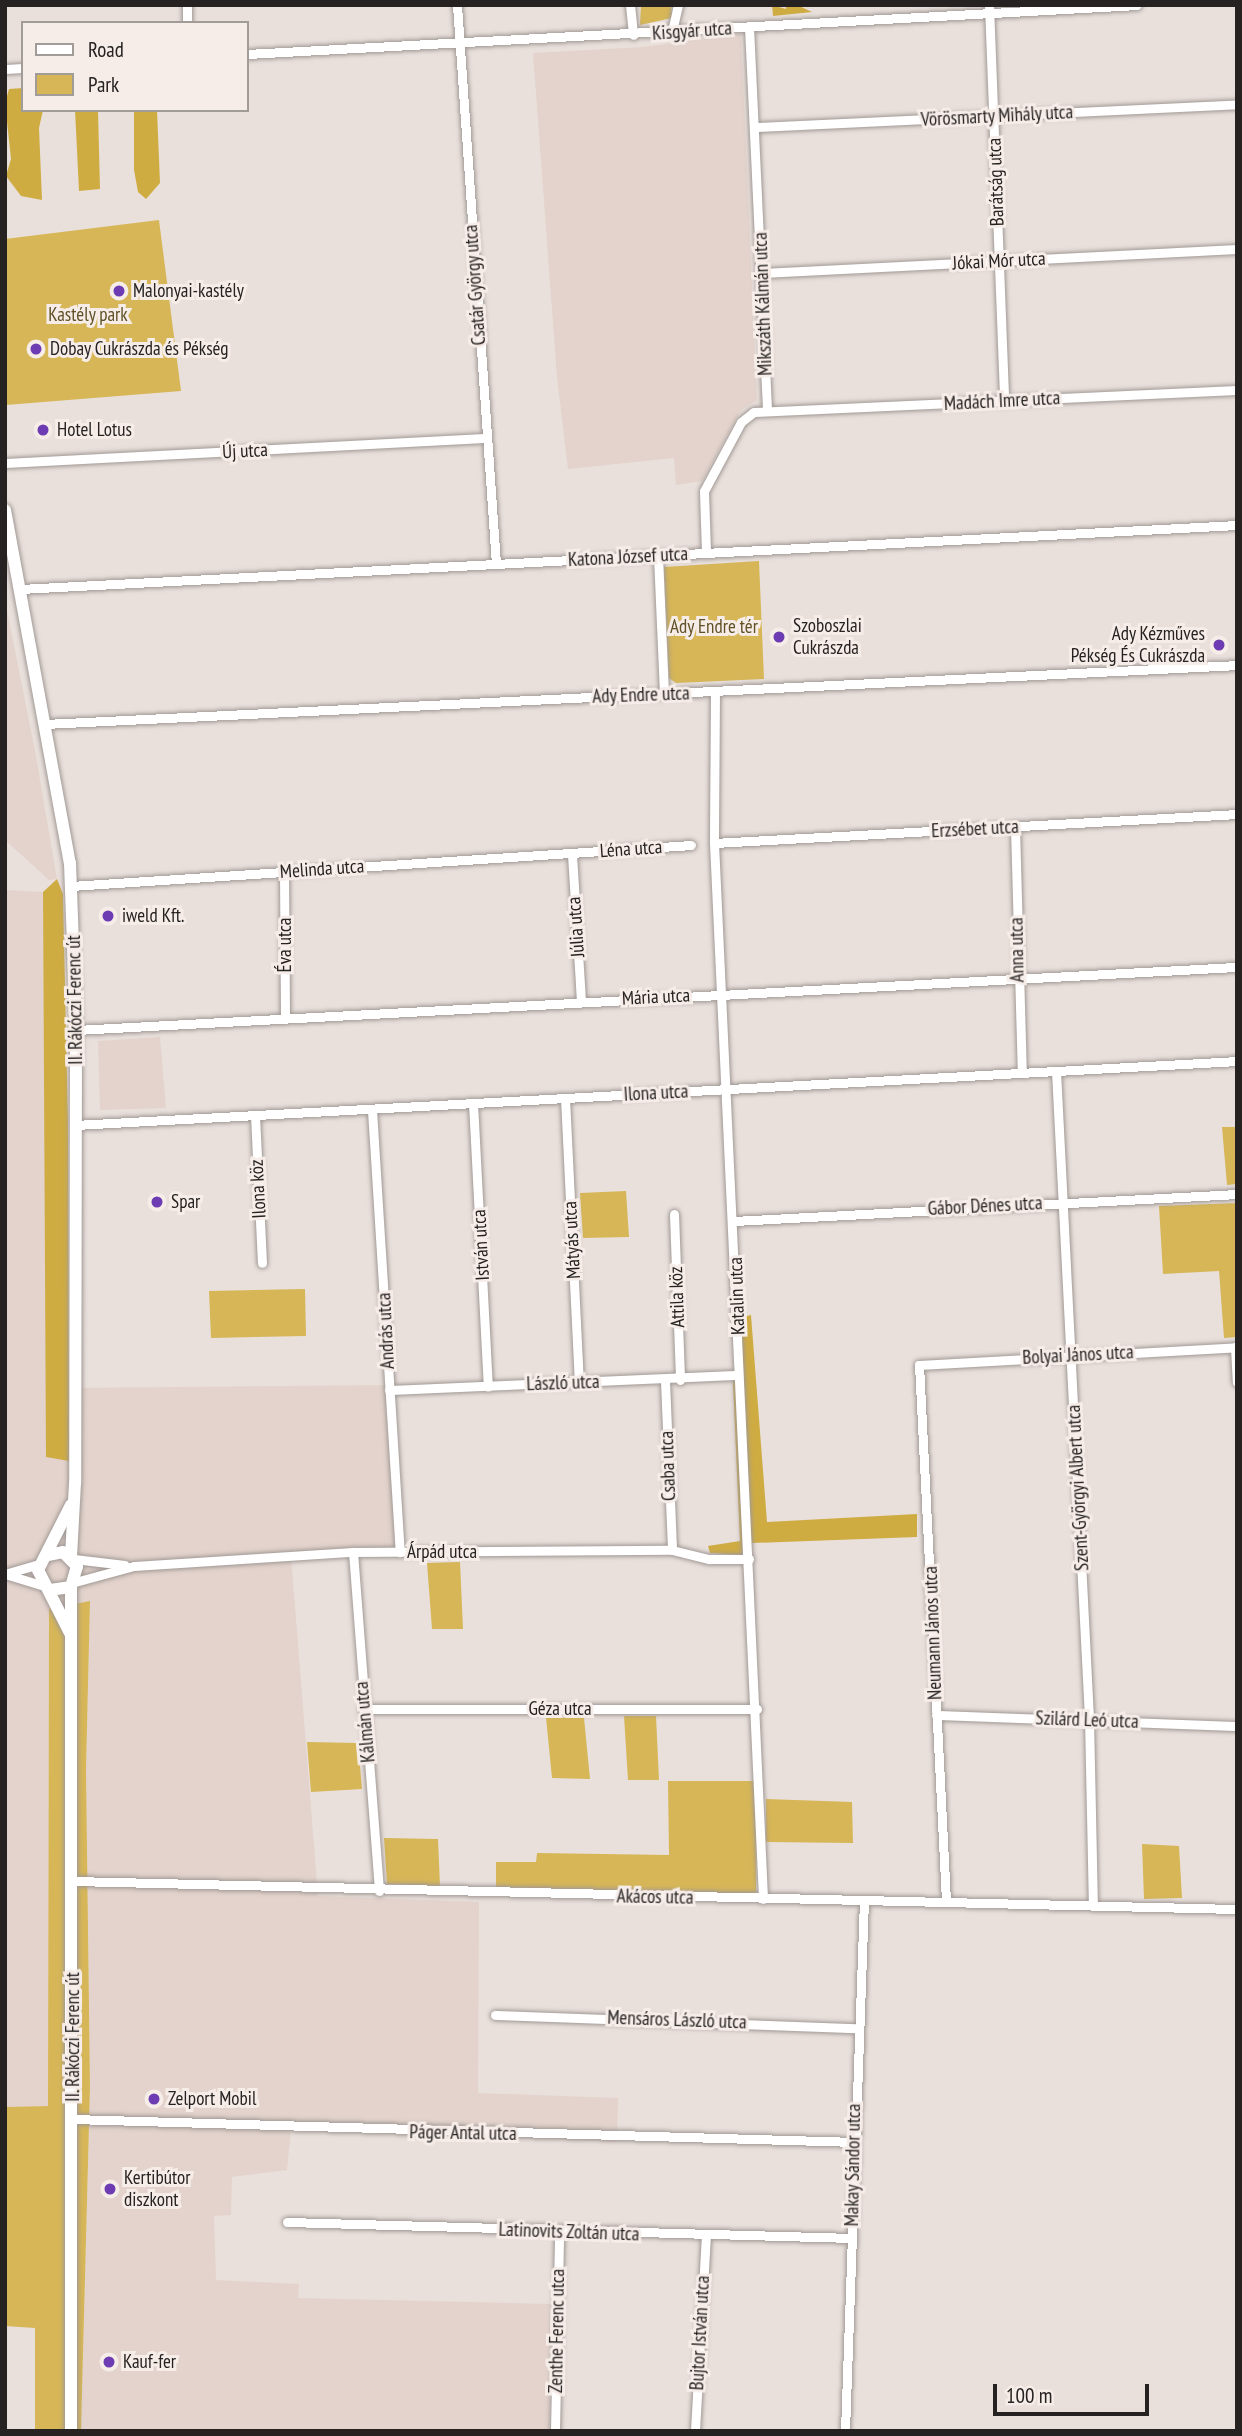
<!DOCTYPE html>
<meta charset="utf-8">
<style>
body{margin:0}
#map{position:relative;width:1242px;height:2436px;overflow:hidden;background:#e9e0dc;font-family:"PT Sans Narrow",sans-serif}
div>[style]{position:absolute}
.built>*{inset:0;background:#e3d3cc}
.green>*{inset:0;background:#d6b657}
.forest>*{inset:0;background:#cfac42}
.roads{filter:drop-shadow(0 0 2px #a19995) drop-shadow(0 0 2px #a19995)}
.street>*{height:9px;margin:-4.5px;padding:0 4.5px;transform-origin:4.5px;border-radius:4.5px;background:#fff}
.secondary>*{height:12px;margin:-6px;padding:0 6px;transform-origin:6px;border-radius:6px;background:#fff}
.dots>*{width:19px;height:19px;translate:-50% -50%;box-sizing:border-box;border:4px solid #f6ede9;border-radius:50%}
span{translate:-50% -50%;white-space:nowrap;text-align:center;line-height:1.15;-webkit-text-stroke:6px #f6ede9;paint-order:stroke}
.street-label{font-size:19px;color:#252221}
.poi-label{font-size:19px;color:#252221}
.left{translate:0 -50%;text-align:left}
.right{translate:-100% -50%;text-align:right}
.park-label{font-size:19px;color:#5f5025}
.frame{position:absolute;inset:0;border:7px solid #252221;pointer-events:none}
.legend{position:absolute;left:21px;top:21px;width:228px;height:91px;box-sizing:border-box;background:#f6ede9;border:2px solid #a29c99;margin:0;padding:9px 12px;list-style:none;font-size:21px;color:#252221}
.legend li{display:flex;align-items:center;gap:14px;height:35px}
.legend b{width:35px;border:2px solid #a29c99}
.scale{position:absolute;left:993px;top:2384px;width:156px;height:32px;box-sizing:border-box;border:4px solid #252221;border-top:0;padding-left:9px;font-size:21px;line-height:24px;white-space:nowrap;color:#252221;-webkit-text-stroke:5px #f6ede9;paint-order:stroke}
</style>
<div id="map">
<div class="built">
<div style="clip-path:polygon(741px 34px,757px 400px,741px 410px,702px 481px,676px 485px,674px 458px,568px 469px,557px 377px,533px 53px,643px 47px)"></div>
<div style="clip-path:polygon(5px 600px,36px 756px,57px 879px,49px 880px,5px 840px)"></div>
<div style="clip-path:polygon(5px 890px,43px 892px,47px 1424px,66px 1388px,389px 1385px,400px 1552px,291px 1556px,318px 1896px,479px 1902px,478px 2093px,618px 2098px,617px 2142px,291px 2130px,287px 2170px,232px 2177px,231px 2215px,214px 2216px,216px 2280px,299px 2284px,298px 2298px,551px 2304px,549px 2431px,81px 2431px,90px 2087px,86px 1769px,90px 1601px,49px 1610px,48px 2106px,5px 2107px)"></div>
<div style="clip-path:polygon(160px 1037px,166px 1108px,100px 1110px,98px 1041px)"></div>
</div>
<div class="green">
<div style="clip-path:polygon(641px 5px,671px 5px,672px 18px,640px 25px)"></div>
<div style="clip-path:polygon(159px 220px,181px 391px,6px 405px,5px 239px)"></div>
<div style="clip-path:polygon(759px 561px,764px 679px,676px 683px,669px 678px,664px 567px)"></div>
<div style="clip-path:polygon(1222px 1127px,1237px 1127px,1237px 1184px,1227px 1185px)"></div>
<div style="clip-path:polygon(626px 1191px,629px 1237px,583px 1238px,580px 1193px)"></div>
<div style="clip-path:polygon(1237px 1203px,1237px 1337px,1224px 1338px,1219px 1271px,1163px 1274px,1159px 1206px)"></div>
<div style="clip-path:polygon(305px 1289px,306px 1336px,211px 1338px,209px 1291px)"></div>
<div style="clip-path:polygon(460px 1562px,463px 1629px,432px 1629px,427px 1563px)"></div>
<div style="clip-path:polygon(90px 1601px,86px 1769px,90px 2087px,81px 2431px,35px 2431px,35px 2328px,5px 2326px,5px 2107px,48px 2106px,49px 1609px)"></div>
<div style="clip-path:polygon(624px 1716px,656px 1716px,659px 1780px,628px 1780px)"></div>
<div style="clip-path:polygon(546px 1717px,584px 1718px,590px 1779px,552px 1778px)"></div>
<div style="clip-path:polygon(307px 1742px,358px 1743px,362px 1789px,311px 1792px)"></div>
<div style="clip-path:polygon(668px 1781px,757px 1781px,756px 1895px,496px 1887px,496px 1862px,536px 1862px,537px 1853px,669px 1855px)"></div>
<div style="clip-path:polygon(766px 1799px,852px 1802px,853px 1843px,766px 1842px)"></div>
<div style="clip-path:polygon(384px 1838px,438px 1839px,440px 1886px,387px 1884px)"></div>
<div style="clip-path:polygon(1142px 1844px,1179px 1846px,1182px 1898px,1144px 1899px)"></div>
</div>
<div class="forest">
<div style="clip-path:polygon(772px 5px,786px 9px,786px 5px,797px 5px,812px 12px,773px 16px)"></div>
<div style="clip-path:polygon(23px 88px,23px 110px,43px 110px,39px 128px,42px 200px,21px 196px,6px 176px,11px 159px,5px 103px,9px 89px)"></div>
<div style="clip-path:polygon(75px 110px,98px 110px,100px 189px,79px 191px)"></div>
<div style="clip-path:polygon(134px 110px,157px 110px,160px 183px,146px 199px,138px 192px,134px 170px)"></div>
<div style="clip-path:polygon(57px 879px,63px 894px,68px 1122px,69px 1461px,46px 1457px,43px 892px)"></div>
<div style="clip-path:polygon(751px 1315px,767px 1522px,917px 1514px,917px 1537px,752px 1543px,741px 1555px,710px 1553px,708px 1546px,740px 1541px,733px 1383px,742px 1317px)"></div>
</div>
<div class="roads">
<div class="street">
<div style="left:187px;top:5px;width:18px;rotate:90deg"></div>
<div style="left:457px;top:5px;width:560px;rotate:86.01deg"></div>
<div style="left:630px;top:5px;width:30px;rotate:84deg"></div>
<div style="left:989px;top:5px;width:396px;rotate:87.8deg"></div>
<div style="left:749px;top:27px;width:384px;rotate:87.3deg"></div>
<div style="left:672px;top:31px;width:27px;rotate:-77deg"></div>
<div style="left:247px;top:54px;width:891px;rotate:-3.15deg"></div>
<div style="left:5px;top:69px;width:18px;rotate:-3deg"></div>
<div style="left:757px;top:127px;width:481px;rotate:-2.7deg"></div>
<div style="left:762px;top:273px;width:476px;rotate:-2.9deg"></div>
<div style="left:5px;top:463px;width:480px;rotate:-3deg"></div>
<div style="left:706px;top:552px;width:61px;rotate:-91.9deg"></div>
<div style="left:704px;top:491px;width:78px;rotate:-61.8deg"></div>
<div style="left:741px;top:422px;width:16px;rotate:-38deg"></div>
<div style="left:754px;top:412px;width:484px;rotate:-2.6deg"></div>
<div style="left:658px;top:556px;width:137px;rotate:87.5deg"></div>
<div style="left:20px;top:589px;width:1219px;rotate:-3.01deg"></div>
<div style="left:715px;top:692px;width:151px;rotate:90.4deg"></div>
<div style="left:714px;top:843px;width:1057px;rotate:87.34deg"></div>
<div style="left:45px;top:724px;width:1193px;rotate:-2.83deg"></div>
<div style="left:1015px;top:827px;width:245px;rotate:88.4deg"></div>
<div style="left:714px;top:843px;width:524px;rotate:-3.17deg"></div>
<div style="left:572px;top:854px;width:147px;rotate:86.5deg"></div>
<div style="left:284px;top:871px;width:147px;rotate:89.6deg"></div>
<div style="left:71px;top:886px;width:621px;rotate:-3.78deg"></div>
<div style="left:76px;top:1030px;width:1163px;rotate:-3.11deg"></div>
<div style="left:1056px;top:1071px;width:648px;rotate:87.08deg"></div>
<div style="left:1089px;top:1718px;width:187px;rotate:88.8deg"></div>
<div style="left:565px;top:1098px;width:283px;rotate:87.2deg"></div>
<div style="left:473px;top:1103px;width:284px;rotate:87deg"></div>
<div style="left:372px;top:1110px;width:443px;rotate:86.4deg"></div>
<div style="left:255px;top:1115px;width:148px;rotate:87.3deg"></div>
<div style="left:75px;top:1125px;width:1164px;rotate:-3.15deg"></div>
<div style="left:674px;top:1214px;width:166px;rotate:87.9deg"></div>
<div style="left:734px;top:1221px;width:504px;rotate:-3.07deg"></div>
<div style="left:1235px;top:1347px;width:35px;rotate:87deg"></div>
<div style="left:665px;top:1381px;width:169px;rotate:87.6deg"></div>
<div style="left:389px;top:1390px;width:347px;rotate:-2.5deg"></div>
<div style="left:353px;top:1552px;width:340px;rotate:85.6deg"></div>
<div style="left:74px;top:1559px;width:51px;rotate:6.7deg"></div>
<div style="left:8px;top:1573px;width:33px;rotate:-16deg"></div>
<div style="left:5px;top:1574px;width:41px;rotate:17.1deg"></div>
<div style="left:75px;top:1582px;width:61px;rotate:-15.2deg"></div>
<div style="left:134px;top:1566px;width:219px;rotate:-3.7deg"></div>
<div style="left:353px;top:1552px;width:319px;rotate:-0.4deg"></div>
<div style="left:672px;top:1550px;width:38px;rotate:14deg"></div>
<div style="left:709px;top:1559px;width:40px"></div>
<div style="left:363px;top:1709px;width:394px"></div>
<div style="left:936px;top:1715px;width:301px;rotate:2.1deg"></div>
<div style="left:73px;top:1881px;width:1164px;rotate:1.38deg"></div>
<div style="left:946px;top:1901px;width:537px;rotate:-92.88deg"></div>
<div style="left:919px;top:1365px;width:319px;rotate:-3.2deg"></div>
<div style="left:495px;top:2015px;width:363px;rotate:2.1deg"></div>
<div style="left:72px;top:2119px;width:782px;rotate:1.68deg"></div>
<div style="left:287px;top:2222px;width:565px;rotate:1.62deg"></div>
<div style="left:555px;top:2431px;width:199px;rotate:-88.8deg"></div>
<div style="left:695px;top:2431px;width:196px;rotate:-86.8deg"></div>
<div style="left:845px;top:2431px;width:531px;rotate:-87.95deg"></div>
</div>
<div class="secondary">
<div style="left:5px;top:510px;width:359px;rotate:79.6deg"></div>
<div style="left:70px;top:863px;width:167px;rotate:87.9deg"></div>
<div style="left:76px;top:1030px;width:453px;rotate:90.1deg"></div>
<div style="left:75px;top:1483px;width:73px;rotate:93.1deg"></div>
<div style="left:48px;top:1555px;width:15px;rotate:-11deg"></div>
<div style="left:63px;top:1552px;width:20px;rotate:45deg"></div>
<div style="left:77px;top:1566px;width:22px;rotate:106deg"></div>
<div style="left:71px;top:1587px;width:21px;rotate:172deg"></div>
<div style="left:71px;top:1587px;width:844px;rotate:90deg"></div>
<div style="left:70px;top:1633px;width:71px;rotate:-116.9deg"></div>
<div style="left:38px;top:1570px;width:73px;rotate:-63.1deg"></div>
</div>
</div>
<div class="dots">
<div style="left:119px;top:291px;background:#6d3bb2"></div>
<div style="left:36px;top:349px;background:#6d3bb2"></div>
<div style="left:43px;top:430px;background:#6d3bb2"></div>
<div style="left:779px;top:637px;background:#6d3bb2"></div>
<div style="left:1219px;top:645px;background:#6d3bb2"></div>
<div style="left:108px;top:916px;background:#6d3bb2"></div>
<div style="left:157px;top:1202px;background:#6d3bb2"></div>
<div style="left:154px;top:2099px;background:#6d3bb2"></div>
<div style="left:110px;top:2189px;background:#6d3bb2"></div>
<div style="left:109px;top:2362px;background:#6d3bb2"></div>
</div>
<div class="street-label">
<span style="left:692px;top:31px;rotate:-4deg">Kisgyár utca</span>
<span style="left:997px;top:116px;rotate:-3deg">Vörösmarty Mihály utca</span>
<span style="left:996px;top:182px;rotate:-92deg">Barátság utca</span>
<span style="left:999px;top:261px;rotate:-3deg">Jókai Mór utca</span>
<span style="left:475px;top:285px;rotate:-94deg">Csatár György utca</span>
<span style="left:763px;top:304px;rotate:-92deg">Mikszáth Kálmán utca</span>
<span style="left:1002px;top:401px;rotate:-3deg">Madách Imre utca</span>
<span style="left:245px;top:451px;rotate:-3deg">Új utca</span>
<span style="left:628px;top:557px;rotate:-3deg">Katona József utca</span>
<span style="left:641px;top:695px;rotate:-2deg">Ady Endre utca</span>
<span style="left:975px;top:829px;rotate:-3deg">Erzsébet utca</span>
<span style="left:631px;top:849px;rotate:-4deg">Léna utca</span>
<span style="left:322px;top:869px;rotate:-4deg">Melinda utca</span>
<span style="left:576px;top:927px;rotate:-94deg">Júlia utca</span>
<span style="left:285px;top:945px;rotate:-90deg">Éva utca</span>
<span style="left:1017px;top:950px;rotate:-91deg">Anna utca</span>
<span style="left:656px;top:997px;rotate:-3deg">Mária utca</span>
<span style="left:75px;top:1000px;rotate:-91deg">II. Rákóczi Ferenc út</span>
<span style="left:656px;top:1093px;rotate:-3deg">Ilona utca</span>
<span style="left:258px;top:1189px;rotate:-93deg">Ilona köz</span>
<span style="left:985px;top:1206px;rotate:-3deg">Gábor Dénes utca</span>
<span style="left:572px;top:1240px;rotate:-93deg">Mátyás utca</span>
<span style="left:481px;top:1245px;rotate:-93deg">István utca</span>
<span style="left:737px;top:1296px;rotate:-92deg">Katalin utca</span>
<span style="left:677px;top:1297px;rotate:-92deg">Attila köz</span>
<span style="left:386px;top:1331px;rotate:-93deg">András utca</span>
<span style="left:1078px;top:1355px;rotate:-3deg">Bolyai János utca</span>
<span style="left:563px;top:1383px;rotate:-2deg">László utca</span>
<span style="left:668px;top:1466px;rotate:-92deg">Csaba utca</span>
<span style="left:1078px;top:1488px;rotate:-93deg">Szent-Györgyi Albert utca</span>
<span style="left:442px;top:1552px">Árpád utca</span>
<span style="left:933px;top:1633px;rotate:-92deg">Neumann János utca</span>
<span style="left:560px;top:1709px">Géza utca</span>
<span style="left:1087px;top:1720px;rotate:2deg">Szilárd Leó utca</span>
<span style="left:365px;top:1722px;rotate:-95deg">Kálmán utca</span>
<span style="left:655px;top:1897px;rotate:1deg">Akácos utca</span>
<span style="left:677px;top:2020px;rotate:2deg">Mensáros László utca</span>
<span style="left:73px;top:2037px;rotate:-90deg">II. Rákóczi Ferenc út</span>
<span style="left:463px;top:2133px;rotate:1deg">Páger Antal utca</span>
<span style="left:853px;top:2165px;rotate:-89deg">Makay Sándor utca</span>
<span style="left:569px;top:2232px;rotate:2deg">Latinovits Zoltán utca</span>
<span style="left:557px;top:2331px;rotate:-89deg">Zenthe Ferenc utca</span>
<span style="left:700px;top:2333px;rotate:-87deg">Bujtor István utca</span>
</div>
<div class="poi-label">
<span class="left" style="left:133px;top:291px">Malonyai-kastély</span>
<span class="left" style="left:50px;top:349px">Dobay Cukrászda és Pékség</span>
<span class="left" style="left:57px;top:430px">Hotel Lotus</span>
<span class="left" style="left:793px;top:637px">Szoboszlai<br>Cukrászda</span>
<span class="right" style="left:1205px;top:645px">Ady Kézműves<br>Pékség És Cukrászda</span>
<span class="left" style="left:122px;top:916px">iweld Kft.</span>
<span class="left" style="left:171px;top:1202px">Spar</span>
<span class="left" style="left:168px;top:2099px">Zelport Mobil</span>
<span class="left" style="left:124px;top:2189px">Kertibútor<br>diszkont</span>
<span class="left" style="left:123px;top:2362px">Kauf-fer</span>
</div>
<div class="park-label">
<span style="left:88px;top:315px">Kastély park</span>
<span style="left:714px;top:627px">Ady Endre tér</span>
</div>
<div class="frame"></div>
<ul class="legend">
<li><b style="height:9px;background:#fff"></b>Road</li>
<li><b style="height:19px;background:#d6b657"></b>Park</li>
</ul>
<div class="scale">100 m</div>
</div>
